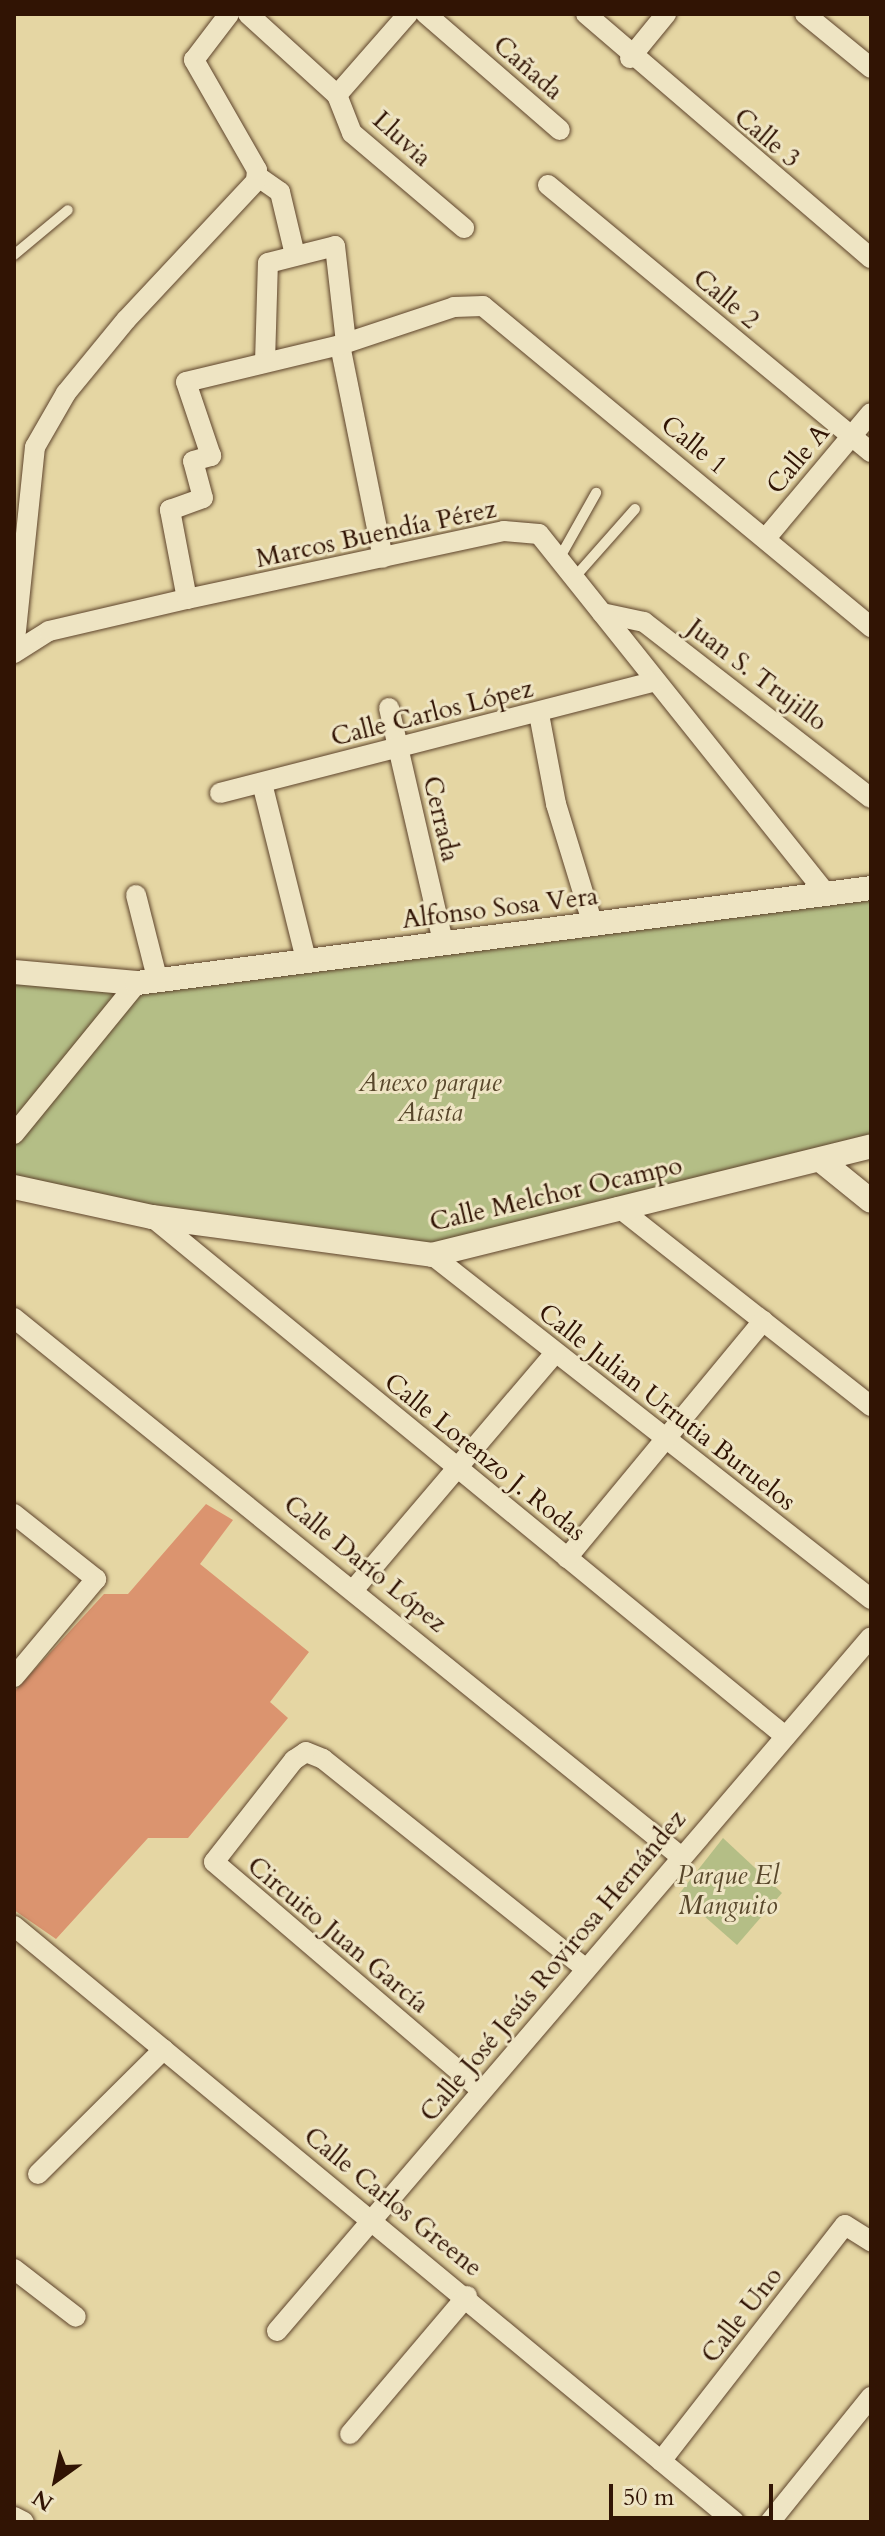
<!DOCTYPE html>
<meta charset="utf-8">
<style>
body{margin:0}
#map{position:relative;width:885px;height:2536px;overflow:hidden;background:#e5d6a3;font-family:Cardo,serif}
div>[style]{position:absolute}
.green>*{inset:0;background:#b4be86}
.building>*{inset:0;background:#db946f}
.roads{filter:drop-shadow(0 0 2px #5e442c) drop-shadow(0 0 2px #5e442c)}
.service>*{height:10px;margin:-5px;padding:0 5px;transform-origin:5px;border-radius:5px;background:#eee4c3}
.minor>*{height:20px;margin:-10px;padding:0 10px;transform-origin:10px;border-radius:10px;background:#eee4c3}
.tertiary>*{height:24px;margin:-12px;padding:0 12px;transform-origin:12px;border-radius:12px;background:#eee4c3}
span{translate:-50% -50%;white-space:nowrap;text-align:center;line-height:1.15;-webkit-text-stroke:6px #eee4c3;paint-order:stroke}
.street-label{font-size:26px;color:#311404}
.park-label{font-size:26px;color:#58472b;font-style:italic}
.frame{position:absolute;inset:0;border:16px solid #311404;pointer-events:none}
.north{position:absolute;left:16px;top:2440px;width:80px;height:80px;-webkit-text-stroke:6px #eee4c3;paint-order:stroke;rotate:213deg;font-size:22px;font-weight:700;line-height:32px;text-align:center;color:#311404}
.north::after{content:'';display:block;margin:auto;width:28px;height:36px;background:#311404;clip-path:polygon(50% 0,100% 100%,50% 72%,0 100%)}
.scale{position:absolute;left:609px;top:2484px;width:164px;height:36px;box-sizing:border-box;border:4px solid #311404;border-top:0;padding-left:10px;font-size:24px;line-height:28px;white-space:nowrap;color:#311404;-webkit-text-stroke:6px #eee4c3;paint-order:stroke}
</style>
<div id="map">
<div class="green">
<div style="clip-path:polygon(871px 889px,871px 1146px,432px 1255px,14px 1187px,14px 972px,137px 983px)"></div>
<div style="clip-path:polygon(723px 1838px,782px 1893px,737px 1945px,679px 1894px)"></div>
</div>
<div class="building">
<div style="clip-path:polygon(206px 1504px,233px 1520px,200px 1564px,309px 1652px,270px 1702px,288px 1718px,188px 1838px,148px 1838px,56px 1939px,14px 1910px,14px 1692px,104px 1594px,128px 1594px)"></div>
</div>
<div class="roads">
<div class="service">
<div style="left:14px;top:255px;width:70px;rotate:-39.8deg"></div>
<div style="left:559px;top:559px;width:76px;rotate:-60.7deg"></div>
<div style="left:574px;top:578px;width:92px;rotate:-48.5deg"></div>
</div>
<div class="minor">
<div style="left:248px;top:14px;width:120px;rotate:42.3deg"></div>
<div style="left:337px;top:95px;width:41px;rotate:68.5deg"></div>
<div style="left:352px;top:133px;width:147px;rotate:40.3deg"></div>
<div style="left:426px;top:14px;width:177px;rotate:40.9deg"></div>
<div style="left:586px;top:14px;width:375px;rotate:40.6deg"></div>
<div style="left:805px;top:14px;width:85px;rotate:39.3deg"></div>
<div style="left:630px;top:58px;width:57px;rotate:-50.7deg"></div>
<div style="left:337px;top:95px;width:108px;rotate:-48.8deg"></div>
<div style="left:257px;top:176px;width:28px;rotate:35deg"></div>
<div style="left:280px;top:192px;width:65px;rotate:76.6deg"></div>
<div style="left:548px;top:185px;width:419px;rotate:39.6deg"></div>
<div style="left:340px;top:345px;width:217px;rotate:78.6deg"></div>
<div style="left:265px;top:362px;width:99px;rotate:-88.3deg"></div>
<div style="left:268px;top:263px;width:69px;rotate:-14.2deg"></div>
<div style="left:335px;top:246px;width:97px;rotate:83.5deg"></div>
<div style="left:766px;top:538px;width:163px;rotate:-50deg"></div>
<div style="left:187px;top:599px;width:91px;rotate:-100.8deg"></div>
<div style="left:170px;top:510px;width:35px;rotate:-20deg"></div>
<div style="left:203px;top:498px;width:38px;rotate:-105deg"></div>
<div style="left:193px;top:461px;width:19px;rotate:-16deg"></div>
<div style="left:211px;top:456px;width:78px;rotate:-108.7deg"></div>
<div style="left:186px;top:382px;width:158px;rotate:-13.5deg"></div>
<div style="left:340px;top:345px;width:120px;rotate:-18.4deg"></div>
<div style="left:454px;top:307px;width:29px;rotate:-2deg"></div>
<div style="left:483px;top:306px;width:504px;rotate:39.6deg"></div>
<div style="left:602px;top:613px;width:43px;rotate:12.1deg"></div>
<div style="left:644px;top:622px;width:287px;rotate:37.8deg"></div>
<div style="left:14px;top:650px;width:204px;rotate:-84.1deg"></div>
<div style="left:35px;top:447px;width:62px;rotate:-60.1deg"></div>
<div style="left:66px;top:393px;width:94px;rotate:-50.6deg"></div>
<div style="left:126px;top:320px;width:190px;rotate:-46.9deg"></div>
<div style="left:256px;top:181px;width:11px;rotate:-85deg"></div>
<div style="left:257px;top:170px;width:127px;rotate:-119.8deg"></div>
<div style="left:194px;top:60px;width:58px;rotate:-52.7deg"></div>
<div style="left:14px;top:653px;width:41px;rotate:-32.2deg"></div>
<div style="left:49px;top:631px;width:142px;rotate:-13.1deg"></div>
<div style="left:187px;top:599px;width:324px;rotate:-12.1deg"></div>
<div style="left:504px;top:531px;width:35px;rotate:5deg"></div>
<div style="left:539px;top:534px;width:462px;rotate:51.4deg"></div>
<div style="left:389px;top:708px;width:240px;rotate:77deg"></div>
<div style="left:539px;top:714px;width:92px;rotate:79.3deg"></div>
<div style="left:556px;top:804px;width:127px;rotate:73deg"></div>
<div style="left:262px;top:783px;width:181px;rotate:76deg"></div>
<div style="left:220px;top:793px;width:449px;rotate:-14.4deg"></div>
<div style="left:136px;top:895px;width:86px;rotate:75.8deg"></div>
<div style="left:14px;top:1134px;width:195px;rotate:-50.8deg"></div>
<div style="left:618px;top:1207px;width:322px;rotate:38.2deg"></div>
<div style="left:152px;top:1217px;width:819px;rotate:39.35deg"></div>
<div style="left:432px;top:1255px;width:558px;rotate:38.08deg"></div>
<div style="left:14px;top:1318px;width:856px;rotate:38.93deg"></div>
<div style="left:14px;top:1514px;width:105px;rotate:38.4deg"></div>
<div style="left:96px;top:1579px;width:128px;rotate:129.9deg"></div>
<div style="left:567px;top:1558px;width:308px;rotate:-50.4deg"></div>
<div style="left:355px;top:1588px;width:309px;rotate:-49.6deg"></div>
<div style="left:14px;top:1926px;width:935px;rotate:39.58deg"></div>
<div style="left:481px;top:2090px;width:351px;rotate:-139.5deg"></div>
<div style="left:214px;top:1862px;width:130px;rotate:-51.9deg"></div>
<div style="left:294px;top:1760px;width:14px;rotate:-34deg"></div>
<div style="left:306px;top:1752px;width:18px;rotate:22deg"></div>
<div style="left:323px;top:1759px;width:335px;rotate:38.6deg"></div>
<div style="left:38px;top:2174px;width:177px;rotate:-44.8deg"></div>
<div style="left:14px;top:2269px;width:78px;rotate:37.7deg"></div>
<div style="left:277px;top:2331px;width:913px;rotate:-49.44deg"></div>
<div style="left:350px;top:2434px;width:181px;rotate:-49.7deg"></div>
<div style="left:661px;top:2461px;width:299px;rotate:-52.1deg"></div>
<div style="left:845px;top:2225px;width:31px;rotate:32deg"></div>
<div style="left:14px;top:2517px;width:11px;rotate:27deg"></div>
<div style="left:770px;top:2522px;width:161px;rotate:-51.1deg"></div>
</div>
<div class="tertiary">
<div style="left:14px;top:972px;width:123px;rotate:5.1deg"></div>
<div style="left:137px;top:983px;width:740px;rotate:-7.37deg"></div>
<div style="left:824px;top:1163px;width:60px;rotate:39deg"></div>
<div style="left:14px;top:1187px;width:141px;rotate:12.3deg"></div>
<div style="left:152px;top:1217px;width:283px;rotate:7.7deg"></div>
<div style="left:432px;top:1255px;width:452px;rotate:-13.9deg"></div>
</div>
</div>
<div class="street-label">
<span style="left:528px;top:68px;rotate:41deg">Cañada</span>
<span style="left:767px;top:138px;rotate:40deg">Calle 3</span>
<span style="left:402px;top:139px;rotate:42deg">Lluvia</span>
<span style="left:726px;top:299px;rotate:40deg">Calle 2</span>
<span style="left:694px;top:445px;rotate:39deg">Calle 1</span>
<span style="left:798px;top:459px;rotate:-50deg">Calle A</span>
<span style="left:376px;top:534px;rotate:-12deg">Marcos Buendía Pérez</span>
<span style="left:757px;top:675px;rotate:37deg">Juan S. Trujillo</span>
<span style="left:432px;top:713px;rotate:-14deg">Calle Carlos López</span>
<span style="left:441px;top:819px;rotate:77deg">Cerrada</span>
<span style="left:500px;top:908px;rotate:-7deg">Alfonso Sosa Vera</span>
<span style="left:556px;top:1194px;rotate:-13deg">Calle Melchor Ocampo</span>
<span style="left:667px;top:1407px;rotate:38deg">Calle Julian Urrutia Buruelos</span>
<span style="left:485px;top:1457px;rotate:39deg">Calle Lorenzo J. Rodas</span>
<span style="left:365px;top:1564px;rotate:39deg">Calle Darío López</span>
<span style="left:338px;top:1935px;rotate:40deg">Circuito Juan García</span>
<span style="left:553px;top:1966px;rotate:-50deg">Calle José Jesús Rovirosa Hernández</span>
<span style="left:393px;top:2202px;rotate:39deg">Calle Carlos Greene</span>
<span style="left:742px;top:2315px;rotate:-52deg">Calle Uno</span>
</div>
<div class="park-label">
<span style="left:430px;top:1098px">Anexo parque<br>Atasta</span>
<span style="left:728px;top:1891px">Parque El<br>Manguito</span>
</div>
<div class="frame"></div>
<div class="north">N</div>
<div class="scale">50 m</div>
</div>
